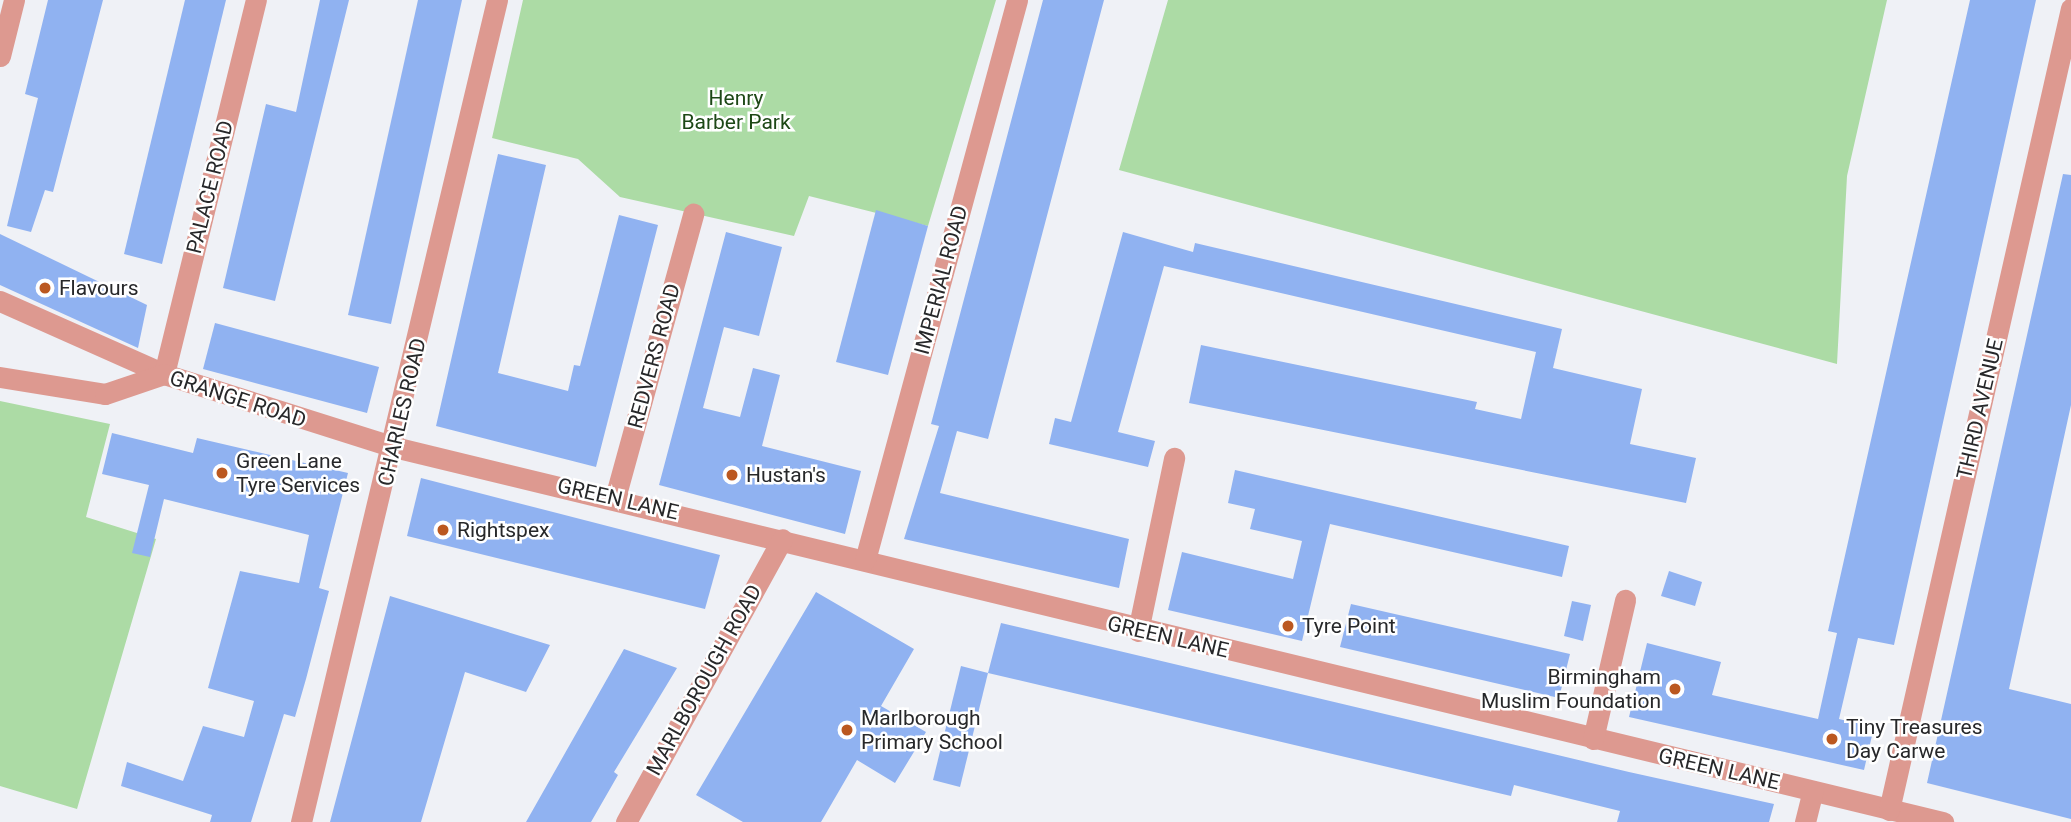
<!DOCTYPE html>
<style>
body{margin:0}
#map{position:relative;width:2071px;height:822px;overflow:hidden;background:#eff1f6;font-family:Roboto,sans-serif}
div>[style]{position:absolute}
.green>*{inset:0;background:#acdba5}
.building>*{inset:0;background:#90b2f1}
.minor>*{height:21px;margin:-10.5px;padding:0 10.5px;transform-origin:10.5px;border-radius:10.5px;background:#dd9990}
.dots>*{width:19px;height:19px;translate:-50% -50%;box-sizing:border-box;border:4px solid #fff;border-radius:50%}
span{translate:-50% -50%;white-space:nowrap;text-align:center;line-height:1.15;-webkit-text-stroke:5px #fff;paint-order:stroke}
.park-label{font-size:21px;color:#1d4816}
.street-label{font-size:21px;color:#27282a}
.poi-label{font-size:21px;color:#27282a}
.left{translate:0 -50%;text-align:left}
.right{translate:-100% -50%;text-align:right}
</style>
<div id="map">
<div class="green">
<div style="clip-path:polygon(523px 0,996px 0,928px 226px,809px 196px,794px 236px,620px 197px,578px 159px,492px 138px)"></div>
<div style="clip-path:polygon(1168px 0,1887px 0,1847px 176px,1837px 364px,1119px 170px)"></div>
<div style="clip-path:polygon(0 401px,110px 424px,86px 517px,156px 539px,77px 809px,0 786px)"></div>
</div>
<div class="building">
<div style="clip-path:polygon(48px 0,103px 0,53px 192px,45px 190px,31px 232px,7px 226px,38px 98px,25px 94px)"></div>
<div style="clip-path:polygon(185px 0,226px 0,162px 264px,124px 254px)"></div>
<div style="clip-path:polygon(320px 0,349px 0,275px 301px,223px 288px,266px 104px,296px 112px)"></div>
<div style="clip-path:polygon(418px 0,462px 0,391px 324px,348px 315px)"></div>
<div style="clip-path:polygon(1043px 0,1104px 0,988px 439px,957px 431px,940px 493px,1129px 539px,1119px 588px,904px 539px,939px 426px,931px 424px)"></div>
<div style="clip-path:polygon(1970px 0,2036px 0,1894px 645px,1858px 638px,1839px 719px,1874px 727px,1864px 770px,1629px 717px,1647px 643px,1721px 662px,1712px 695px,1818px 719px,1837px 633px,1828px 631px)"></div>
<div style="clip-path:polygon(498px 154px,546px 165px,498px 373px,568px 391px,574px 365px,580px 366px,619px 215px,658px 225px,596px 467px,436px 426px)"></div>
<div style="clip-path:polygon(2063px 174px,2071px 175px,2071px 405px,2009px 689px,2071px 704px,2071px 819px,1927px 783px)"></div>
<div style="clip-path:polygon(876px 210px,928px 226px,888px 375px,836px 362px)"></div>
<div style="clip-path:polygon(726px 232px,782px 247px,759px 336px,724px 327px,703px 408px,740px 417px,753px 368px,780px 375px,762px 446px,861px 471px,845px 534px,659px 485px)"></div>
<div style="clip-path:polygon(1123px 232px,1193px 252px,1195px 243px,1562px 329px,1553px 368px,1642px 389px,1630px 444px,1696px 458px,1686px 503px,1189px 403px,1201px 345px,1477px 402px,1475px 409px,1521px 419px,1536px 352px,1164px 266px,1118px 432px,1155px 441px,1148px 467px,1049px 444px,1055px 418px,1071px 422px)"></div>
<div style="clip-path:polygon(0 234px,147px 305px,138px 348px,0 285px)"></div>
<div style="clip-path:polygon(215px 323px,379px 367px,367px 413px,203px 369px)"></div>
<div style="clip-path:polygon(112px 433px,193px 453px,197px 438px,348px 473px,319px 588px,329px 591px,306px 679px,295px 717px,284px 714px,251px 822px,210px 822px,212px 815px,121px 786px,127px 762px,183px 781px,203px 726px,244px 737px,254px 701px,208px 688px,240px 571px,299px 583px,309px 535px,164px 499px,150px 557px,132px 553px,149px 485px,102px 474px)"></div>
<div style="clip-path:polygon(1235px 470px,1569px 546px,1562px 577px,1330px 524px,1302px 641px,1168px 610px,1182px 552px,1293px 579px,1302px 541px,1250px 529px,1255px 509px,1228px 503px)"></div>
<div style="clip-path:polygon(421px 478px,720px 555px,705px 609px,407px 536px)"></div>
<div style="clip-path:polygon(1669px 571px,1702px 582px,1695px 606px,1661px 596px)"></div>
<div style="clip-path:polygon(816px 592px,914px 649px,881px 706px,926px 732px,895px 783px,857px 760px,821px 822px,743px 822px,696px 795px)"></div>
<div style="clip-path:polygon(390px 596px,550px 645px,526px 692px,465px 672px,421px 822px,330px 822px)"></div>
<div style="clip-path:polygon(1572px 601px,1591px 605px,1583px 641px,1564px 636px)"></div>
<div style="clip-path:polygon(1351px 604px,1570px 654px,1559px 698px,1340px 647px)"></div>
<div style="clip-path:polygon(1001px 623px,1629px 772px,1774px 804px,1769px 822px,1617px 822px,1620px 811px,1514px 785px,1511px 796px,988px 673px)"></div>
<div style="clip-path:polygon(624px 649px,677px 668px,614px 772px,618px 775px,591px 822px,526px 822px)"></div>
<div style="clip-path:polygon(961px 666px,988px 673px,960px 787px,933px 780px)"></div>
</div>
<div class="minor">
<div style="left:0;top:56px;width:58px;rotate:-76deg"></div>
<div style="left:0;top:301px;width:180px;rotate:24deg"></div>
<div style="left:164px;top:374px;width:241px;rotate:17.6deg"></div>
<div style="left:394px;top:447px;width:1594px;rotate:13.61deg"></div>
<div style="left:164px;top:374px;width:385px;rotate:-76.2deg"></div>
<div style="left:0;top:377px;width:106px;rotate:9.2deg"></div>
<div style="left:105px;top:394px;width:62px;rotate:-18.7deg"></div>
<div style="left:615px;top:498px;width:295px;rotate:-74.6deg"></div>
<div style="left:865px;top:560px;width:580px;rotate:-74.81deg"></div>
<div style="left:1138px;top:631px;width:177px;rotate:-78.2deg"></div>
<div style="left:1593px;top:739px;width:143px;rotate:-77deg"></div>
<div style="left:1889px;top:810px;width:822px;rotate:-77.21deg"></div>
<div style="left:301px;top:822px;width:845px;rotate:-76.59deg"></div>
<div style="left:626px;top:822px;width:323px;rotate:-61.1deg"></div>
<div style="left:1805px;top:822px;width:32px;rotate:-76deg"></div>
</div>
<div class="dots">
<div style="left:45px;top:288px;background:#bb5820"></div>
<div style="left:222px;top:473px;background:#bb5820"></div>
<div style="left:732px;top:475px;background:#bb5820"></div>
<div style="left:443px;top:530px;background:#bb5820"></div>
<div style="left:1288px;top:626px;background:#bb5820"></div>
<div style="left:1675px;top:689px;background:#bb5820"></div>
<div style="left:847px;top:730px;background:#bb5820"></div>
<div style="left:1832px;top:739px;background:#bb5820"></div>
</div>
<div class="park-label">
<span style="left:736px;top:110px">Henry<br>Barber Park</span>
</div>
<div class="street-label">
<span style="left:210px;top:187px;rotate:-76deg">PALACE ROAD</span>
<span style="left:941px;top:280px;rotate:-75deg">IMPERIAL ROAD</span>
<span style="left:654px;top:356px;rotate:-75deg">REDVERS ROAD</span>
<span style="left:238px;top:399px;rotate:18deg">GRANGE ROAD</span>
<span style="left:1980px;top:409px;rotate:-77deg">THIRD AVENUE</span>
<span style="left:402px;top:412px;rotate:-77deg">CHARLES ROAD</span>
<span style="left:618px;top:499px;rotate:13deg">GREEN LANE</span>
<span style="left:1168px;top:637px;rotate:13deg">GREEN LANE</span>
<span style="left:704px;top:680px;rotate:-61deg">MARLBOROUGH ROAD</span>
<span style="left:1719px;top:769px;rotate:13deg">GREEN LANE</span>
</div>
<div class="poi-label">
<span class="left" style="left:59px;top:288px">Flavours</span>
<span class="left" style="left:236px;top:473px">Green Lane<br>Tyre Services</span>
<span class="left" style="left:746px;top:475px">Hustan's</span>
<span class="left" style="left:457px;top:530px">Rightspex</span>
<span class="left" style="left:1302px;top:626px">Tyre Point</span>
<span class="right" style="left:1661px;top:689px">Birmingham<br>Muslim Foundation</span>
<span class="left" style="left:861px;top:730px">Marlborough<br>Primary School</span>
<span class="left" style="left:1846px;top:739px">Tiny Treasures<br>Day Carwe</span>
</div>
</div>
